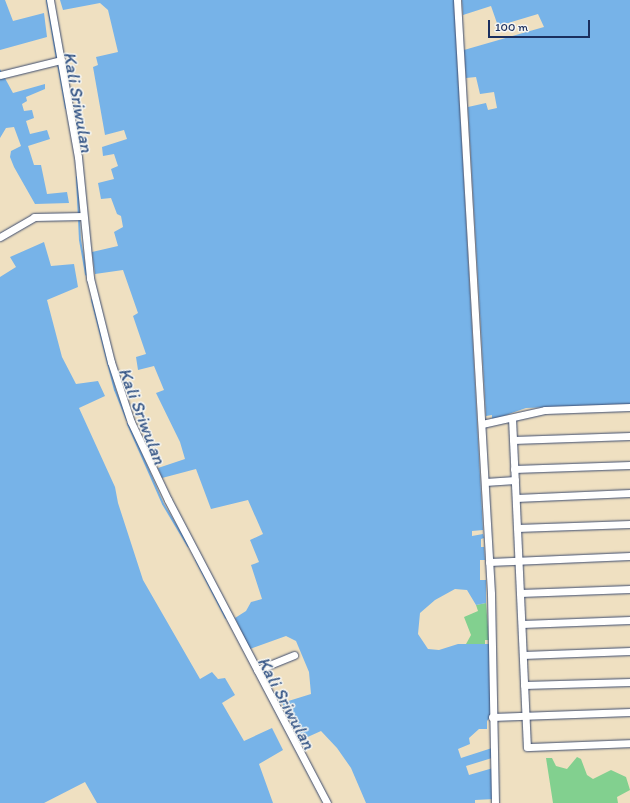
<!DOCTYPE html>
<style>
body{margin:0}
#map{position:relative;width:630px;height:803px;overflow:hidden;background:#efe0c1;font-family:Itim,sans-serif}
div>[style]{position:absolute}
.green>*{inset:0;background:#82d08f}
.water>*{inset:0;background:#77b3e8}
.stream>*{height:2px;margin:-1px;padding:0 1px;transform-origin:1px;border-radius:1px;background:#77b3e8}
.roads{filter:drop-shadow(0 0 1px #3b4a6d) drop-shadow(0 0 1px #3b4a6d)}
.minor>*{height:7px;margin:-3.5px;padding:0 3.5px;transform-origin:3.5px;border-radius:3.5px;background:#fff}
span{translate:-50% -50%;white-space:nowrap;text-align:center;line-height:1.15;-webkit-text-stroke:3px #f6f6f2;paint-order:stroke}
.water-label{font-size:18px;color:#375787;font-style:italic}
.scale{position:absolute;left:488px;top:20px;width:102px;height:18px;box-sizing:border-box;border:2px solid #1b2f5e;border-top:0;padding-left:5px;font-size:12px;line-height:14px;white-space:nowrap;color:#1b2f5e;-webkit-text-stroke:3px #f6f6f2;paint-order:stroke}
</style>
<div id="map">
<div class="green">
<div style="clip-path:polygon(486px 603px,489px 640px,485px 640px,485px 644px,466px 644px,471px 635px,464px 617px,478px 611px,476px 605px)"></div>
<div style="clip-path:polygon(577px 757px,581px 759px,587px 775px,593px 779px,611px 770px,626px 777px,630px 790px,617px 797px,618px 803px,553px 803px,546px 758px,552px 758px,556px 766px,567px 769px)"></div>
</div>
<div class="water">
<div style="clip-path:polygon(0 0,5px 0,13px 21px,44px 13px,47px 37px,0 50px)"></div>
<div style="clip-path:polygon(60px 0,454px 0,483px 530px,472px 531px,472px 536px,483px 534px,484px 538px,481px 539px,481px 547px,484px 547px,485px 560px,480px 560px,480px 580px,486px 580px,486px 603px,476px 605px,467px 590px,455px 589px,435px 600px,420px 613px,418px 634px,428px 649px,439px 650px,458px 644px,489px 644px,491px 716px,487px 721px,487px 729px,479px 729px,469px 738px,470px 744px,458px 749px,461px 758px,492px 748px,492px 758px,466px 766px,469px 775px,493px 768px,494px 799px,475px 800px,475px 803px,366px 803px,351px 768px,337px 748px,321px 731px,301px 740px,282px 703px,311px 694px,309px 672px,296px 641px,286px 636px,250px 649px,235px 618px,246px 611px,251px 602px,262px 599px,251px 565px,259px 562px,250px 540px,263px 534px,248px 500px,211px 509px,196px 469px,162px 478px,158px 468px,185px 459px,180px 442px,156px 393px,164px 390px,154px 366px,138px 370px,136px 357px,146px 354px,133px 316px,138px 313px,123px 270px,95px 274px,92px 252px,118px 246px,114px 232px,123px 227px,121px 216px,117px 214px,111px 198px,101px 199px,98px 183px,114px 179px,111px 169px,118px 166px,114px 154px,103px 156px,102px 147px,127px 139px,124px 130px,105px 135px,93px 67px,98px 65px,96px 57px,118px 52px,108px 10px,100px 3px,63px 10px)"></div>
<div style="clip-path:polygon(462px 0,630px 0,630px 404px,526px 408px,492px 420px,492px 415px,486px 416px,468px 107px,486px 103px,488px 110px,497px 108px,494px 92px,480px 94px,476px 77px,466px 78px,464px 50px,544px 27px,538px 14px,498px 26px,491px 6px,463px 15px)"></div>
<div style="clip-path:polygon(0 69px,13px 93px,45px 84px,45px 89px,26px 97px,27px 101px,22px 104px,24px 111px,32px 110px,34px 118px,26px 121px,30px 134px,47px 130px,50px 139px,28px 146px,34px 165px,41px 165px,47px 194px,67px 192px,69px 203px,35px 204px,14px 167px,10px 157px,11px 151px,21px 146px,14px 127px,6px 128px,0 138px)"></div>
<div style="clip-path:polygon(44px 242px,51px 266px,74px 264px,78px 287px,47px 300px,62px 357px,76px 384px,98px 381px,105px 396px,79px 408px,115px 487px,118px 503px,143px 580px,200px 679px,212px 672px,218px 679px,225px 678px,235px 695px,222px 703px,244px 741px,272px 728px,283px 750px,259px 764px,273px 803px,97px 803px,85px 782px,44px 803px,0 803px,0 277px,16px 267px,10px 257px)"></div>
</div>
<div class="stream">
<div style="left:47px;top:0;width:60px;rotate:80.4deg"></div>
<div style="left:58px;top:63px;width:46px;rotate:79.9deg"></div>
<div style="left:77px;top:177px;width:63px;rotate:87.3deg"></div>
<div style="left:80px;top:240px;width:35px;rotate:80deg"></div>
<div style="left:92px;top:300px;width:93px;rotate:75.7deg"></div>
<div style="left:115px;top:390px;width:32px;rotate:68deg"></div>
<div style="left:128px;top:424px;width:87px;rotate:66.4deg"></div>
<div style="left:163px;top:504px;width:49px;rotate:59.2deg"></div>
<div style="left:196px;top:560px;width:65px;rotate:62.7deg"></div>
</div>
<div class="roads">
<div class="minor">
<div style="left:50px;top:0;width:159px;rotate:79.9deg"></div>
<div style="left:78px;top:157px;width:122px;rotate:84.3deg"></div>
<div style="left:90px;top:278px;width:87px;rotate:76deg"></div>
<div style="left:111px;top:362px;width:63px;rotate:71.6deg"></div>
<div style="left:131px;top:422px;width:86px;rotate:64.6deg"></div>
<div style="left:168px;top:500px;width:342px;rotate:62.3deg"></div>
<div style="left:457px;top:0;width:595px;rotate:86.72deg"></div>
<div style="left:491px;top:594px;width:209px;rotate:88.9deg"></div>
<div style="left:0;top:75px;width:63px;rotate:-13.8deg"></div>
<div style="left:0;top:237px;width:39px;rotate:-30deg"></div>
<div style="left:34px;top:217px;width:49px;rotate:-1.2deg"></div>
<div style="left:512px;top:418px;width:329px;rotate:87.4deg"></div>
<div style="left:527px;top:747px;width:103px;rotate:-2.2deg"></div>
<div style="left:482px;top:424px;width:65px;rotate:-12.5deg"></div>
<div style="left:545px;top:410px;width:85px;rotate:-2deg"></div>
<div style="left:513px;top:440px;width:117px;rotate:-2deg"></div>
<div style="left:514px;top:469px;width:116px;rotate:-2deg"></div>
<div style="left:485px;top:482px;width:30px;rotate:-4deg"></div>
<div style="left:516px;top:498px;width:114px;rotate:-2.5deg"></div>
<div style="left:517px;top:528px;width:113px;rotate:-2deg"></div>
<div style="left:489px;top:562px;width:141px;rotate:-2.4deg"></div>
<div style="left:520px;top:593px;width:110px;rotate:-2.1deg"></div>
<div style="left:522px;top:624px;width:108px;rotate:-2.1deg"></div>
<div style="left:523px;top:655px;width:107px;rotate:-2.1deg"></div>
<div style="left:257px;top:670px;width:40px;rotate:-22deg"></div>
<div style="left:524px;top:685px;width:106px;rotate:-1.6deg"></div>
<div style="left:492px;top:717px;width:138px;rotate:-2.1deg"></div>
</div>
</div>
<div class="water-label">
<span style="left:78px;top:102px;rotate:80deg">Kali Sriwulan</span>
<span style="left:142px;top:416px;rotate:69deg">Kali Sriwulan</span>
<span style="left:286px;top:703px;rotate:62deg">Kali Sriwulan</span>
</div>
<div class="scale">100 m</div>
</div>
